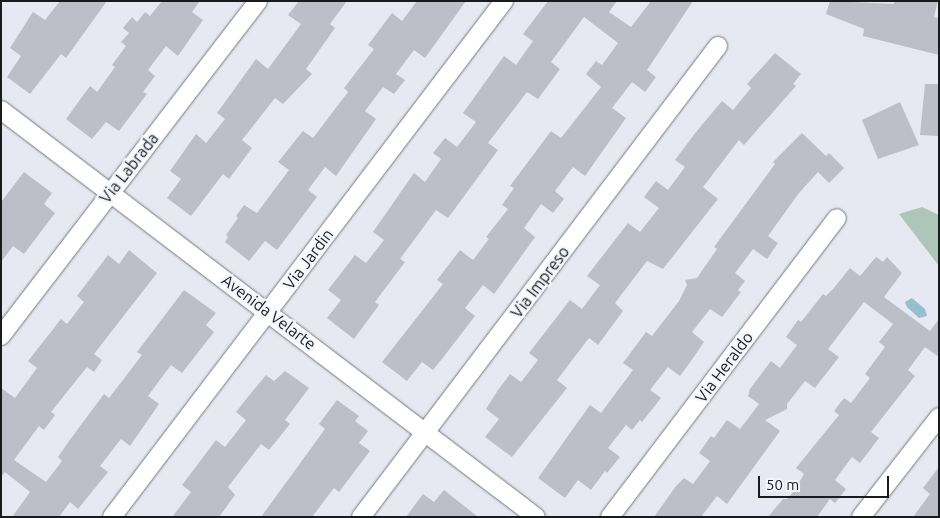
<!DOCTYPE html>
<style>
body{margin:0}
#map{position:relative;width:940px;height:518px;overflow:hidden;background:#e6e9f1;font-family:Ubuntu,sans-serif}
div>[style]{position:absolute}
.green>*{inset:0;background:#adc6b9}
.water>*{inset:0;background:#97c0ce}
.building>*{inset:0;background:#bcbfc7}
.roads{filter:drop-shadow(0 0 1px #74777e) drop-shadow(0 0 1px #74777e)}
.minor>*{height:18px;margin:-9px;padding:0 9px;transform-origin:9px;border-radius:9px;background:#fff}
span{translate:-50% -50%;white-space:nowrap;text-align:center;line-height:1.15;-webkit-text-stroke:4.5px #f3f6fe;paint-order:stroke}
.street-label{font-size:16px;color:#191b1d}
.frame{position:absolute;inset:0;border:2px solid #191b1d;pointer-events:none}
.scale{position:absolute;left:758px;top:476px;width:131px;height:22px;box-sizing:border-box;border:2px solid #191b1d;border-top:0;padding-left:6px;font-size:15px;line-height:18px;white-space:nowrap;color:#191b1d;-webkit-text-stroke:4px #f3f6fe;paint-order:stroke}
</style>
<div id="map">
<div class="green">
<div style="clip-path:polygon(922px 207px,939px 215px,939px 266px,899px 214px)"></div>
</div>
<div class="water">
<div style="clip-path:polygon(912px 298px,925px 309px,927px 316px,919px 318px,907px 307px,905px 302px)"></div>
</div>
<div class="building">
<div style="clip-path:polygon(60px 1px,107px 1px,66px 58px,61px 54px,30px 94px,7px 77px,21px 56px,10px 48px,33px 12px,45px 20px)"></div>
<div style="clip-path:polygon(162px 1px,200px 1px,192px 12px,203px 20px,178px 56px,166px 46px,148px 70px,155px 76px,143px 92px,147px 94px,119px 131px,106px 122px,92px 139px,66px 119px,90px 86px,97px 92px,115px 67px,112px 65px,126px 46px,121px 42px,129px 33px,123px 28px,132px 17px,137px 22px,145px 12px,150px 16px)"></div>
<div style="clip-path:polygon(299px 1px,347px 1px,330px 24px,335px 28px,306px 69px,312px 74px,283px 104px,275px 98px,242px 140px,252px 148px,229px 179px,223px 174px,191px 216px,167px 198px,181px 179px,170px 171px,196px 134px,206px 143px,225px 119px,217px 113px,256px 59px,268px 69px,301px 24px,288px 15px)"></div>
<div style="clip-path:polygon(417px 1px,466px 1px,425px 58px,414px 50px,396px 74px,405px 80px,394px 94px,383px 87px,365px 111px,376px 119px,336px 176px,325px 167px,308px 190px,317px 197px,277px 250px,265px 241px,249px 261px,225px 242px,228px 237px,226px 235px,238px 218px,236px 216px,244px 205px,257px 213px,289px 170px,278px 162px,303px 131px,313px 138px,348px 92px,344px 88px,374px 49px,368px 45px,392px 13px,402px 21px)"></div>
<div style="clip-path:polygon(548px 1px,617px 1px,609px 12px,631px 27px,651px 1px,693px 1px,647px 70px,656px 77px,645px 92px,632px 82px,612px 108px,626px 118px,585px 176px,573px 167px,555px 191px,564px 199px,553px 213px,541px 204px,524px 228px,535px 237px,505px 279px,494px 294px,483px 285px,465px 308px,475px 316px,445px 355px,433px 370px,422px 362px,407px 381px,382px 362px,443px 284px,437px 280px,460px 250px,473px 260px,489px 239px,486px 237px,508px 209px,502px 205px,514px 188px,510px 186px,551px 131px,561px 138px,601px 87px,586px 74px,596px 61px,602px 65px,618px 43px,584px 17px,551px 62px,560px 69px,538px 99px,527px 92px,488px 143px,498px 150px,448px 218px,436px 210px,400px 259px,405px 262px,375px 302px,379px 305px,354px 339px,327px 318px,341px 300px,328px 290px,355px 255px,366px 263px,384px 240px,373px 232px,414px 173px,425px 182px,441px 159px,433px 153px,445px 138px,457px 147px,476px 122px,463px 113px,504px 56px,516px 65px,533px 41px,523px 34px)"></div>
<div style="clip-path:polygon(830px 1px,894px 4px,894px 1px,938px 1px,934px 17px,939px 18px,939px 55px,863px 36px,864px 29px,826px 14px)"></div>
<div style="clip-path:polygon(775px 53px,801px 74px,793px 84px,796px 86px,744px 145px,739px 140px,703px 187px,718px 199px,663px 269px,647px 261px,615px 303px,623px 311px,598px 345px,589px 338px,557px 380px,567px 388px,512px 457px,485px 437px,499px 419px,486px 409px,498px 390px,510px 374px,521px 382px,538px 360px,529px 353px,570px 300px,582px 309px,600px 285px,587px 276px,628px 223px,640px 232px,659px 208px,644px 197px,656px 181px,668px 190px,685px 167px,675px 160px,696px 132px,722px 101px,733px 110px,751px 88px,747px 84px)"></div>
<div style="clip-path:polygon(925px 84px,939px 84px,939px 136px,920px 135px)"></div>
<div style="clip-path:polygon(900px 102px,919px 145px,878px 159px,862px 120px)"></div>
<div style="clip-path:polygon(802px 133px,826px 156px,829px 153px,844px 168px,829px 183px,818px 172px,799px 193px,768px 236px,778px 243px,767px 259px,753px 249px,735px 273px,745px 281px,738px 290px,741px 292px,722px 317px,710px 309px,692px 332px,704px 342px,691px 361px,680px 376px,668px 367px,650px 390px,661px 398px,642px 422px,640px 420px,632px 430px,626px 425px,608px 448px,620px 457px,607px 473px,605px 471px,591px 490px,578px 480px,565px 498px,538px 478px,590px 405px,601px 413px,633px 370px,623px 363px,646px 332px,652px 336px,679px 301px,687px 285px,685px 280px,697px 278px,717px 249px,714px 247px,775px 164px,773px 162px)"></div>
<div style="clip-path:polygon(24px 172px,52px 193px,44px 204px,55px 213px,24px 254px,13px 246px,1px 262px,1px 202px)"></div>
<div style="clip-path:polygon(129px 250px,157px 273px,94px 354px,102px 360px,94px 372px,87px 367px,51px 412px,55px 415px,44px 430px,39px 426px,14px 460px,46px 482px,62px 461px,58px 457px,69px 441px,104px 394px,109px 398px,142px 355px,137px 352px,184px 290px,216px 313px,206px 325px,214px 332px,182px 373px,171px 365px,148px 396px,159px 404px,130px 446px,121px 439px,100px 466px,108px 472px,78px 509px,70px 502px,59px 517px,12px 517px,30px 492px,5px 472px,1px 477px,1px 388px,15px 398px,37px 368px,28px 361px,61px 319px,67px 324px,84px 302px,77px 296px,108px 255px,119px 264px)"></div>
<div style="clip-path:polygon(876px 257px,883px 262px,887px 257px,902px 273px,884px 297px,930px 331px,939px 319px,939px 357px,925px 347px,908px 370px,915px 376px,871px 432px,879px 438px,860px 463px,852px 457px,835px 480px,846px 489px,835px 503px,830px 499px,817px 517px,768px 517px,783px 499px,787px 499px,795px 490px,804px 474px,796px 468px,839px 415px,834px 411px,844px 398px,851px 403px,870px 378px,865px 374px,885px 347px,879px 342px,893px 324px,864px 302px,828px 349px,839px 357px,815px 388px,805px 381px,787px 404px,787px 409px,765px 420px,780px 431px,727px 504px,717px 496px,701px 517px,654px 517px,676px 486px,684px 478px,693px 484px,710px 461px,699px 453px,711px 436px,714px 438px,727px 420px,740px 429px,759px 404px,748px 396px,750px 389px,771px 361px,780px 368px,797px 345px,786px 337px,798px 320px,801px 322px,823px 294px,826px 296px,834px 288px,850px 268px,860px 276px)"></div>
<div style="clip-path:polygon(285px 371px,309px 388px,285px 420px,290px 424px,269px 450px,261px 444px,228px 487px,235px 495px,219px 517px,172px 517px,191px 492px,182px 485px,216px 440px,225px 447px,246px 420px,236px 412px,251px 393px,266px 375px,274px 381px)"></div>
<div style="clip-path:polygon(337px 400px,359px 416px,355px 421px,368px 431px,359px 443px,370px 451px,339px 492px,334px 488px,312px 517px,261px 517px,325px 429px,319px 424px)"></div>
<div style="clip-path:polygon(939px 467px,939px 517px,913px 517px,930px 494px,923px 488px)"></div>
<div style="clip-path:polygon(444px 490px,478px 517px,406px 517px,423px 494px,434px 502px)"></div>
</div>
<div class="roads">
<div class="minor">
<div style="left:1px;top:110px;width:672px;rotate:37.26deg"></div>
<div style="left:1px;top:336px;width:422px;rotate:-52.5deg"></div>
<div style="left:112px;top:517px;width:648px;rotate:-52.78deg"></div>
<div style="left:361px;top:517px;width:591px;rotate:-52.84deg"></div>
<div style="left:610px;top:517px;width:375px;rotate:-52.8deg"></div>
<div style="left:861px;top:517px;width:127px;rotate:-52deg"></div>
</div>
</div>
<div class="street-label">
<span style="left:129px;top:168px;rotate:-52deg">Via Labrada</span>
<span style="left:308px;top:259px;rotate:-53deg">Via Jardin</span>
<span style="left:540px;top:282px;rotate:-53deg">Via Impreso</span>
<span style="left:269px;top:312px;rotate:37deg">Avenida Velarte</span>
<span style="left:724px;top:367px;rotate:-53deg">Via Heraldo</span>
</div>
<div class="frame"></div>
<div class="scale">50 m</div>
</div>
